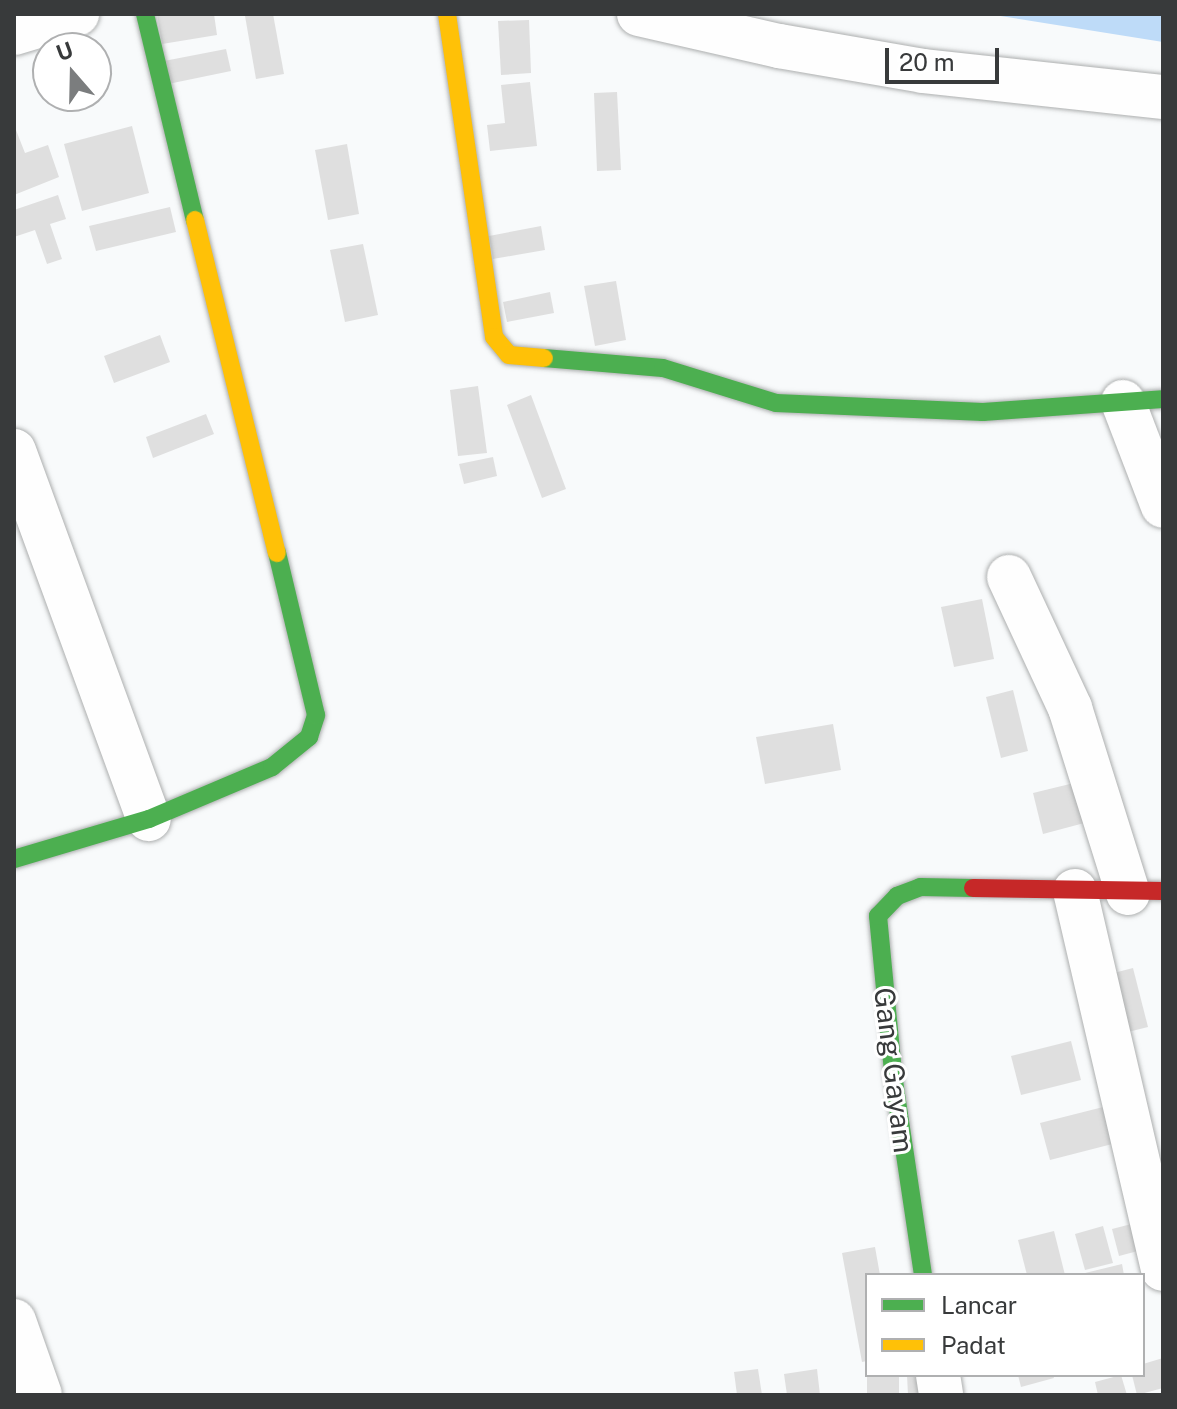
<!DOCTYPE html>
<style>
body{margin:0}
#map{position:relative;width:1177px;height:1409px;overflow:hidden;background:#f8fafb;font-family:"Public Sans",sans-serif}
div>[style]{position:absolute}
.water>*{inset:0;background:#bedbf8}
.building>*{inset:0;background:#dfdfdf}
.roads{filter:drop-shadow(0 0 2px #adafaf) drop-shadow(0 0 2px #adafaf)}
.street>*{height:44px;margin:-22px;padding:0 22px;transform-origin:22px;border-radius:22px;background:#fefefe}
.fast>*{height:18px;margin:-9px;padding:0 9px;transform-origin:9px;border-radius:9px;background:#4caf50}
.slow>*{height:18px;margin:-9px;padding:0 9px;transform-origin:9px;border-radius:9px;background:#ffc107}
.jam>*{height:18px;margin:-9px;padding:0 9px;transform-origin:9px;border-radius:9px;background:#c62828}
span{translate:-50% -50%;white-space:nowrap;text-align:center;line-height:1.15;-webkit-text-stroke:6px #fff;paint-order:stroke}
.street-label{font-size:28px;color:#383a3b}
.frame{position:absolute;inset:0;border:16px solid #383a3b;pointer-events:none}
.legend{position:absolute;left:865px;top:1273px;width:280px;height:104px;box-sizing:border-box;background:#fff;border:2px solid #afb0b1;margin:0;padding:10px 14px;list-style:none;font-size:24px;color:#383a3b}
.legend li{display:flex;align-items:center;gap:16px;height:40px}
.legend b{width:40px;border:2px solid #afb0b1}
.north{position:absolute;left:32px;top:32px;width:80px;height:80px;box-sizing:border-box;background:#fff;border:2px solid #afb0b1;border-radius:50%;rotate:340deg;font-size:22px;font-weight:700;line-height:32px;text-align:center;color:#383a3b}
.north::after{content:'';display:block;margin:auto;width:28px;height:36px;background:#7b7d7e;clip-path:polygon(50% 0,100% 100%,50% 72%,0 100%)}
.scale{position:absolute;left:885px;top:48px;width:114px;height:36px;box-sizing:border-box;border:4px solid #383a3b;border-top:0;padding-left:10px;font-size:24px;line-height:28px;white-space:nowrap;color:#383a3b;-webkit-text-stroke:6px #fff;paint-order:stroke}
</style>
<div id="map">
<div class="water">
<div style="clip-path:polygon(988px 14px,1163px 14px,1163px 42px)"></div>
</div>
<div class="building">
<div style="clip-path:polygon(157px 14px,214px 14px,217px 35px,162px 44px)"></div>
<div style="clip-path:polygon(273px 14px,284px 74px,256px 79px,245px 16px)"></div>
<div style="clip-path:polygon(529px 20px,531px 73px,501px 75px,498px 21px)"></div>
<div style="clip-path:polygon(226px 49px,231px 71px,168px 84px,164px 61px)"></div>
<div style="clip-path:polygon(530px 82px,537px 146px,490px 151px,487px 125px,505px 123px,501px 85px)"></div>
<div style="clip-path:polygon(617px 92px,621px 170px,597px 171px,594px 93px)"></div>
<div style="clip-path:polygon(14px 125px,25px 153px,48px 145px,59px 177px,14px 195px)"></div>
<div style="clip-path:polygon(132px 126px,149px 193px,82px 211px,64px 144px)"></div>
<div style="clip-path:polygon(347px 144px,359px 214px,328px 220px,315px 150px)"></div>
<div style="clip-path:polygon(58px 195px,66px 219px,50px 224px,62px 259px,47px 264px,35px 230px,14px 237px,14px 210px)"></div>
<div style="clip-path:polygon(170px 207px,176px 232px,96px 251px,89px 226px)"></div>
<div style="clip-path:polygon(541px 226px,545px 250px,493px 259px,489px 236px)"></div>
<div style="clip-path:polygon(363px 244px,378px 315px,345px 322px,330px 250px)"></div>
<div style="clip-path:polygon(616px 281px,626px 340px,595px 346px,584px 286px)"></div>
<div style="clip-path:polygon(550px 292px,554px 313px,507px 322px,503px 302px)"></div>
<div style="clip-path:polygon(160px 335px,170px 362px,114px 383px,104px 356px)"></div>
<div style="clip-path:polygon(478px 386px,487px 453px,458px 456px,450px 390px)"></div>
<div style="clip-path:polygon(531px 395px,566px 489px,542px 498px,507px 405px)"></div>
<div style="clip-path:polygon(206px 414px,214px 434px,153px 458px,146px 437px)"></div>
<div style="clip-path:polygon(493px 457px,497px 476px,464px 484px,459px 464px)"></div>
<div style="clip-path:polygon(982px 599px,994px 659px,954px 667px,941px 607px)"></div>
<div style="clip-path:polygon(1013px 690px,1028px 751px,1001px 758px,986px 697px)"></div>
<div style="clip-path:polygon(833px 724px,841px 770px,765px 784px,756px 737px)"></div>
<div style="clip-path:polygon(1078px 782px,1088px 822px,1043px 834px,1033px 793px)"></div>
<div style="clip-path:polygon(1133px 968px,1148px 1027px,1116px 1035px,1102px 976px)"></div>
<div style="clip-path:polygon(1071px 1041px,1081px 1080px,1021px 1095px,1011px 1056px)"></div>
<div style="clip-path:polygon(1115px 1104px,1124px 1141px,1050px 1160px,1040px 1123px)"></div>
<div style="clip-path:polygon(1143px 1221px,1149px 1248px,1119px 1256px,1112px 1229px)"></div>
<div style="clip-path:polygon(1103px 1226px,1113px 1263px,1085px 1270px,1075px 1234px)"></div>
<div style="clip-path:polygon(1054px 1231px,1065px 1275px,1027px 1275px,1018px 1240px)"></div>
<div style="clip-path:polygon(875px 1247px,880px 1275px,867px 1275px,867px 1361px,862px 1362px,842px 1253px)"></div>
<div style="clip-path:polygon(1122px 1264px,1124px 1275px,1081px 1275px,1081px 1274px)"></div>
<div style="clip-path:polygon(1163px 1358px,1163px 1388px,1137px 1395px,1132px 1375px,1143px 1375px,1143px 1364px)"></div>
<div style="clip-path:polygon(758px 1369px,762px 1395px,737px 1395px,734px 1372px)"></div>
<div style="clip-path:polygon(817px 1369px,820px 1395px,787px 1395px,784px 1374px)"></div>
<div style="clip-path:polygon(867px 1375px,899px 1375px,899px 1395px,867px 1395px)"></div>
<div style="clip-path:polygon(907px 1375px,933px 1375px,934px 1395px,908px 1395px)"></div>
<div style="clip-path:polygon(1018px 1375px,1053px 1375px,1054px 1378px,1021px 1387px)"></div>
<div style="clip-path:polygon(1121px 1375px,1127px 1395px,1098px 1395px,1095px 1382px)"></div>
</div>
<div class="roads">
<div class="street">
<div style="left:639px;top:14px;width:144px;rotate:12.9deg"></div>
<div style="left:779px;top:46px;width:146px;rotate:9.8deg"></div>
<div style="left:923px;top:71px;width:241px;rotate:6.2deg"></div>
<div style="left:14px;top:33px;width:66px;rotate:-16.8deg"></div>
<div style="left:1123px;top:402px;width:111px;rotate:69deg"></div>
<div style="left:14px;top:451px;width:392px;rotate:69.9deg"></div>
<div style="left:1009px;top:577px;width:145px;rotate:65deg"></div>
<div style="left:1070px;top:708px;width:194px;rotate:72.6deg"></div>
<div style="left:1075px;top:891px;width:388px;rotate:76.9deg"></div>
<div style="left:14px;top:1321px;width:78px;rotate:70.6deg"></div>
<div style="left:938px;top:1375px;width:20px;rotate:81deg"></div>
</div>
<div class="fast">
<div style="left:145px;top:14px;width:212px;rotate:76.4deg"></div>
<div style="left:544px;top:358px;width:119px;rotate:4.8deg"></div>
<div style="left:663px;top:368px;width:118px;rotate:17.2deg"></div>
<div style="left:776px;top:403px;width:207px;rotate:2.5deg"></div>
<div style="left:983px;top:412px;width:180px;rotate:-4.1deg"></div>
<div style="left:14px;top:859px;width:141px;rotate:-16.5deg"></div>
<div style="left:149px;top:819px;width:134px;rotate:-22.9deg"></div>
<div style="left:272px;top:767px;width:48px;rotate:-39deg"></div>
<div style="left:309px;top:737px;width:23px;rotate:-72deg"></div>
<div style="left:316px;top:715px;width:167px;rotate:-103.5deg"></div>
<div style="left:923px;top:1275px;width:195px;rotate:-98.5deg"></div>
<div style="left:894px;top:1082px;width:167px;rotate:-95.5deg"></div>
<div style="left:878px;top:916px;width:28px;rotate:-46deg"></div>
<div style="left:897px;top:896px;width:25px;rotate:-21deg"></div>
<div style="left:920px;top:887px;width:53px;rotate:1.1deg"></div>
</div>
<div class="slow">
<div style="left:447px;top:14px;width:326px;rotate:81.7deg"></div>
<div style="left:494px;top:337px;width:23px;rotate:50deg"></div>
<div style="left:509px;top:355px;width:35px;rotate:5deg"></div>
<div style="left:195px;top:220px;width:343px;rotate:76.2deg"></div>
</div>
<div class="jam">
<div style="left:973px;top:888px;width:190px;rotate:0.9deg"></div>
</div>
</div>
<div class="street-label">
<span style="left:894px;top:1070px;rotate:83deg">Gang Gayam</span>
</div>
<div class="frame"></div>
<ul class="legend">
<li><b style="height:10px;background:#4caf50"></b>Lancar</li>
<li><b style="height:10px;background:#ffc107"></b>Padat</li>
</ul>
<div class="north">U</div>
<div class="scale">20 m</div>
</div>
